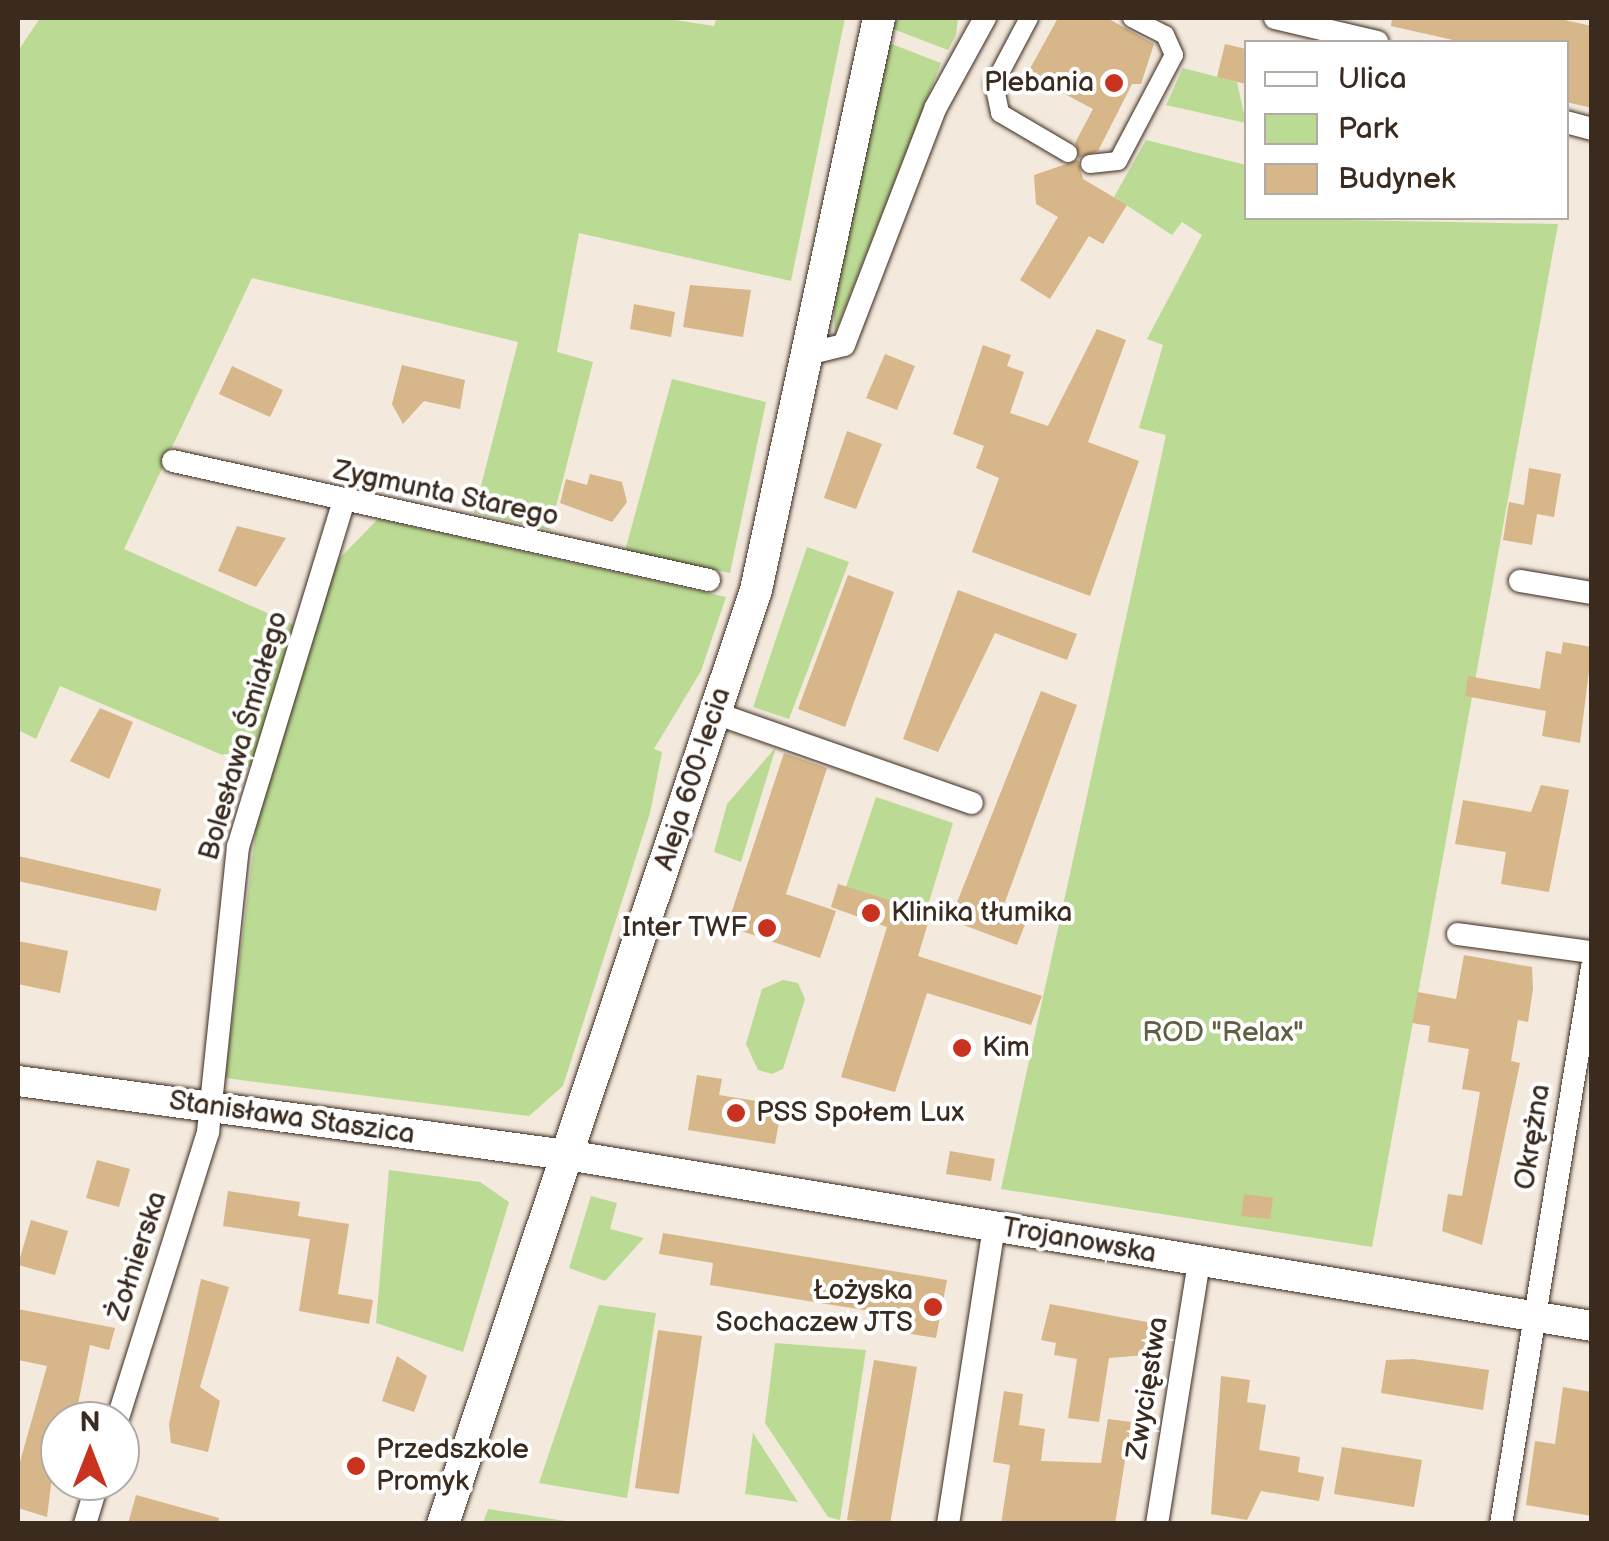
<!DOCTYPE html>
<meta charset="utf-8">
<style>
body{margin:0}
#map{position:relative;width:1609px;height:1541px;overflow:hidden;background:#f3e9dc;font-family:"Balsamiq Sans",sans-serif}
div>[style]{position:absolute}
.green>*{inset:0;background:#bbdb94}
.building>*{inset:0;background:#d7b689}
.roads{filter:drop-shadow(0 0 2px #3b2a1e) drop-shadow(0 0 2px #3b2a1e)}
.pedestrian>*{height:18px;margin:-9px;padding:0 9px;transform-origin:9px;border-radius:9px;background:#fff}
.minor>*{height:22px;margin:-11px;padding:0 11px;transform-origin:11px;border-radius:11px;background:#fff}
.tertiary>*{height:30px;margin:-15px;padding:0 15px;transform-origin:15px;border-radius:15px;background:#fff}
.secondary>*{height:32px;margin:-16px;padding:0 16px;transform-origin:16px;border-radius:16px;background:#fff}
.dots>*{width:28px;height:28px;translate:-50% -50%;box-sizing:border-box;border:5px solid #fff;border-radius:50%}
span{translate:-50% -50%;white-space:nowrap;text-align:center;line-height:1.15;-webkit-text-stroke:8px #fff;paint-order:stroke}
.poi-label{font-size:28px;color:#3b2a1e}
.right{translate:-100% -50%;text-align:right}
.left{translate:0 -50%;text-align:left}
.street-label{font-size:28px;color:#3b2a1e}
.park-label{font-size:28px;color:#615f41}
.frame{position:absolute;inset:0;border:20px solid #3b2a1e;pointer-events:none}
.legend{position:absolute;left:1244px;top:40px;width:325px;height:180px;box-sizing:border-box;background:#fff;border:2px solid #b1aaa5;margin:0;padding:12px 18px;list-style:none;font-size:30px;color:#3b2a1e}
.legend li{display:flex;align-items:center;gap:20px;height:50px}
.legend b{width:50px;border:2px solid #b1aaa5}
.north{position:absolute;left:40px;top:1401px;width:100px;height:100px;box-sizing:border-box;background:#fff;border:2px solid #b1aaa5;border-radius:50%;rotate:0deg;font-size:28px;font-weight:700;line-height:40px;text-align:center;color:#3b2a1e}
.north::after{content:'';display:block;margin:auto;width:35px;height:45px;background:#c8321e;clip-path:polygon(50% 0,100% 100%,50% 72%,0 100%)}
</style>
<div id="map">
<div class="green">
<div style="clip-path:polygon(40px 18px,662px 18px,714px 26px,717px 18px,845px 18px,791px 281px,579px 233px,557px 352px,593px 362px,550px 530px,474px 513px,518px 342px,252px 278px,124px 549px,294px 625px,253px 768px,60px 686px,36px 739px,18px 730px,18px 51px)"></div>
<div style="clip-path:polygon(897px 18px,958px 18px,956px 35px,948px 50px,893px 29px)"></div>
<div style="clip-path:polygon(889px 43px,941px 63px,835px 333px,833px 298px)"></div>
<div style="clip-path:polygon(1183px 68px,1237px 82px,1246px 123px,1166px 105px)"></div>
<div style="clip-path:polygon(1146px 140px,1246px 165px,1246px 218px,1558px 224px,1372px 1247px,1001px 1189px,1166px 435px,1139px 428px,1163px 345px,1147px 339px,1202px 235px,1182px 222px,1172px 235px,1114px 197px)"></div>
<div style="clip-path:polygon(672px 379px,766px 402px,730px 573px,625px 551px)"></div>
<div style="clip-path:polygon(378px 519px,726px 597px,701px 671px,654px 749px,662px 752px,650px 813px,563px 1086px,529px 1116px,225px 1078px,259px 804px,337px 561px)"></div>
<div style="clip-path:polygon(807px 547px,849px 562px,789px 719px,753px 707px)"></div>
<div style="clip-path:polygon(776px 747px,741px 862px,714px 852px,727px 804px)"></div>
<div style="clip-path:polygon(876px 797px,953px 823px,926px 912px,846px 887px)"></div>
<div style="clip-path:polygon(783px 980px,798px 983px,805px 999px,783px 1069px,772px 1074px,758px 1070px,746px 1044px,762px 989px)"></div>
<div style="clip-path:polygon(389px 1170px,480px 1182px,509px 1202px,463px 1352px,376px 1323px)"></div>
<div style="clip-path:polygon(591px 1196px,617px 1203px,610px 1229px,644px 1238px,605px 1281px,569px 1268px)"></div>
<div style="clip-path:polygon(599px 1305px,656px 1313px,627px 1498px,539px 1483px)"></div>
<div style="clip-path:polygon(775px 1343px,866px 1350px,840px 1520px,828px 1517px,765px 1423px)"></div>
<div style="clip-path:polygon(753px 1433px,798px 1502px,745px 1494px)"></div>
<div style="clip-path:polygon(488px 1509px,578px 1523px,483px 1523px)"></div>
</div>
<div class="building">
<div style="clip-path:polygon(1058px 18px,1107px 18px,1154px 44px,1141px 84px,1132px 84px,1098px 151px,1079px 158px,1075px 143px,1093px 109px,1027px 74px)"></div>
<div style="clip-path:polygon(1392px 18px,1555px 18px,1592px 26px,1592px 108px,1566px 102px,1566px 42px,1462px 42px,1391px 26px)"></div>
<div style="clip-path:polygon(1225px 44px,1246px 49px,1246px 84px,1217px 77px)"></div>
<div style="clip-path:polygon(1078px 160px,1083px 179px,1127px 205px,1103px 244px,1089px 236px,1050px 299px,1020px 280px,1058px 217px,1036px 204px,1034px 175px)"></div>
<div style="clip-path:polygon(690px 285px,751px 290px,743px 337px,683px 327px)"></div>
<div style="clip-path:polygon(634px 304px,675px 312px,671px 337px,630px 329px)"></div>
<div style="clip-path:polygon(1097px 329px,1126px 340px,1088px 442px,1139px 461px,1090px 596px,972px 552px,999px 478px,976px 468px,984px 446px,953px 434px,983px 345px,1011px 355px,1007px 366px,1024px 372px,1010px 413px,1048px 426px)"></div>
<div style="clip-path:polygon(885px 354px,915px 366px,897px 410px,866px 398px)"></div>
<div style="clip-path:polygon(402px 365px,465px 380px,460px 409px,424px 401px,403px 424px,392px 404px)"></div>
<div style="clip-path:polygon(232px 366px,283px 390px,270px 417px,219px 394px)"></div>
<div style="clip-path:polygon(847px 431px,882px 444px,856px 509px,824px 498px)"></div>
<div style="clip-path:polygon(1529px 468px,1561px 474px,1554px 517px,1537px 514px,1532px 545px,1503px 540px,1509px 502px,1524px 505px)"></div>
<div style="clip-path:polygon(590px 474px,622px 482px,627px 502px,612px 522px,560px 503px,566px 479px,587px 485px)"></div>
<div style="clip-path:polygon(237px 526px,286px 538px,256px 587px,218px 571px)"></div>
<div style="clip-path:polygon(848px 575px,894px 592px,845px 727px,798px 709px)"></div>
<div style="clip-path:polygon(958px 590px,1077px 634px,1067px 660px,995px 633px,938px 752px,903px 739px)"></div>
<div style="clip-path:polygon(1563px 642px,1592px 647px,1580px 743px,1542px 736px,1546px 711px,1465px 696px,1468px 676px,1540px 689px,1546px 651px,1561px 654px)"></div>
<div style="clip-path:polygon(1041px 691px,1077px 705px,1001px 913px,1026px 922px,1017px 945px,950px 920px)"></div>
<div style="clip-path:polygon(100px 708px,133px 722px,109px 779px,70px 761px)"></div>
<div style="clip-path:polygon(784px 753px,827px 768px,786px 894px,836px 911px,820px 958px,727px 926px)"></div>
<div style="clip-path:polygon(1541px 785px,1569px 790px,1549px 892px,1501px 884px,1506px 852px,1455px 844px,1463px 800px,1531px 812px)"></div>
<div style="clip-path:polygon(18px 856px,161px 889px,156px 911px,18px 881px)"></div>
<div style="clip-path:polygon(838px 884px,931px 913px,918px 956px,1042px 996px,1031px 1025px,927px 993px,895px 1092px,841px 1077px,887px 927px,831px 907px)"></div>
<div style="clip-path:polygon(18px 941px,68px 951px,60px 993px,18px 984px)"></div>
<div style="clip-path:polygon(1464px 955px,1532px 967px,1533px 989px,1528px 1022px,1518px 1020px,1511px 1061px,1520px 1063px,1482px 1245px,1442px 1231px,1448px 1194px,1462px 1196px,1480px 1092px,1462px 1089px,1469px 1049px,1428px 1042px,1430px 1026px,1412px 1023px,1418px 992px,1456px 999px)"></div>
<div style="clip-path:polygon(697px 1075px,722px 1079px,719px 1095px,782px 1105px,775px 1144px,688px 1130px)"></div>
<div style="clip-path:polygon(950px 1151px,995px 1159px,991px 1181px,946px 1174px)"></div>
<div style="clip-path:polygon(97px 1160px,130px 1169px,119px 1207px,86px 1198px)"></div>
<div style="clip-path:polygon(228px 1191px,300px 1202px,298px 1216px,349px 1224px,338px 1294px,373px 1300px,369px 1324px,299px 1311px,310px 1239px,223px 1226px)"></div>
<div style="clip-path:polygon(1244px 1194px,1273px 1198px,1270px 1219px,1241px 1216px)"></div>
<div style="clip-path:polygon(31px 1220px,68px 1231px,55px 1275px,18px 1265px)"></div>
<div style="clip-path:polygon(663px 1233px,947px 1280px,936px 1338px,911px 1334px,913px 1318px,710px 1285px,713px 1263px,659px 1254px)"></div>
<div style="clip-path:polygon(201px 1279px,229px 1287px,200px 1387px,220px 1401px,208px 1452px,171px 1443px,169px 1424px)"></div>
<div style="clip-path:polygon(1050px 1304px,1152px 1323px,1146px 1355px,1109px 1358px,1099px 1422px,1068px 1418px,1077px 1359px,1054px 1355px,1056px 1343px,1041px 1340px)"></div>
<div style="clip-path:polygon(18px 1309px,115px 1328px,109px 1350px,90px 1345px,75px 1419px,60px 1413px,47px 1517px,18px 1508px,18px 1469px,47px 1366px,18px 1360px)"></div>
<div style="clip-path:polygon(658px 1330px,702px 1336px,679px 1494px,635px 1488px)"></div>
<div style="clip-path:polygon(397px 1356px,427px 1376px,414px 1412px,382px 1401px)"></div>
<div style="clip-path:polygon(1413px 1359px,1489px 1370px,1483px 1410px,1381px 1393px,1386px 1360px)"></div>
<div style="clip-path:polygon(874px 1360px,917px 1367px,890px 1524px,847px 1520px)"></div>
<div style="clip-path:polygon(1221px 1376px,1250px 1380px,1247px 1402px,1266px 1405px,1259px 1450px,1300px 1457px,1298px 1472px,1324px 1477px,1319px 1501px,1261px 1491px,1247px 1520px,1211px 1514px)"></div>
<div style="clip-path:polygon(1563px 1387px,1592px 1392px,1592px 1516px,1526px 1505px,1535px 1441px,1555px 1444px)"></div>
<div style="clip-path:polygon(1004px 1391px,1023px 1394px,1019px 1425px,1045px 1429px,1041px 1461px,1101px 1463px,1108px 1419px,1131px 1422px,1115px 1524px,1001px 1524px,1010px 1465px,993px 1462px)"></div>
<div style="clip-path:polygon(1342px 1447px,1422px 1460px,1414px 1507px,1334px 1494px)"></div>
<div style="clip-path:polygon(136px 1495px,219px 1518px,219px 1524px,128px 1524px)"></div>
</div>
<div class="roads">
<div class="pedestrian">
<div style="left:1029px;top:18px;width:75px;rotate:117.9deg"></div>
<div style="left:994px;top:84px;width:30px;rotate:78deg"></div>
<div style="left:1000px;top:113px;width:79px;rotate:30.5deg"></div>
<div style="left:1090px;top:164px;width:28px;rotate:-6deg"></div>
<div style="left:1118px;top:161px;width:120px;rotate:-62.2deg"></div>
<div style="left:1174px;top:55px;width:22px;rotate:-114deg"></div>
<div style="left:1165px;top:35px;width:37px;rotate:-153deg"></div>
</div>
<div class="minor">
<div style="left:1275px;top:18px;width:105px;rotate:13.2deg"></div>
<div style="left:1566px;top:122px;width:27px;rotate:15deg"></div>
<div style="left:803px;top:355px;width:42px;rotate:-13.7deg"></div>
<div style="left:844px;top:345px;width:255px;rotate:-68.9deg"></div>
<div style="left:936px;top:107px;width:102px;rotate:-61.2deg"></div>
<div style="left:173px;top:461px;width:549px;rotate:12.52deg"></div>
<div style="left:1520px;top:581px;width:73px;rotate:9.5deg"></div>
<div style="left:715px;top:713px;width:272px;rotate:19.3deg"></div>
<div style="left:1458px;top:934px;width:135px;rotate:7.7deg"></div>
<div style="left:117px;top:1421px;width:303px;rotate:-72.5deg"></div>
<div style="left:208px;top:1132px;width:287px;rotate:-84deg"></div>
<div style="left:238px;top:847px;width:360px;rotate:-73deg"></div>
<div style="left:85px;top:1524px;width:45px;rotate:-73.2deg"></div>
<div style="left:948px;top:1524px;width:301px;rotate:-81.2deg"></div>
<div style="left:1157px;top:1524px;width:265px;rotate:-80.9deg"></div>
<div style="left:1501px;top:1524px;width:564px;rotate:-80.72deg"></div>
</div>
<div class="tertiary">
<div style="left:18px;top:1081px;width:554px;rotate:7.68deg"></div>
<div style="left:567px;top:1155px;width:1039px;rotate:9.47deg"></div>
</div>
<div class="secondary">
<div style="left:443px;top:1524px;width:985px;rotate:-71.47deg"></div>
<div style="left:756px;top:590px;width:585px;rotate:-77.86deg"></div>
</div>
</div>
<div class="dots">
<div style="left:1114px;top:83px;background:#c8321e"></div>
<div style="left:871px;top:913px;background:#c8321e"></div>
<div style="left:767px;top:928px;background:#c8321e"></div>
<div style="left:962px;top:1048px;background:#c8321e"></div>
<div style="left:736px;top:1113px;background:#c8321e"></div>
<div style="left:933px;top:1307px;background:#c8321e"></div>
<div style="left:356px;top:1466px;background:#c8321e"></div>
</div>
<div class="poi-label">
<span class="right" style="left:1094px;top:83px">Plebania</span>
<span class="left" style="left:891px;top:913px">Klinika tłumika</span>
<span class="right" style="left:747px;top:928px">Inter TWF</span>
<span class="left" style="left:982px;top:1048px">Kim</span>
<span class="left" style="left:756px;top:1113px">PSS Społem Lux</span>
<span class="right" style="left:913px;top:1307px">Łożyska<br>Sochaczew JTS</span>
<span class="left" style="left:376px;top:1466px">Przedszkole<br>Promyk</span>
</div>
<div class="street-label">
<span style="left:446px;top:494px;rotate:12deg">Zygmunta Starego</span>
<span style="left:244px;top:736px;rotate:-74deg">Bolesława Śmiałego</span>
<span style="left:693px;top:779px;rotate:-72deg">Aleja 600-lecia</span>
<span style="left:292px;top:1118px;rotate:8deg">Stanisława Staszica</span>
<span style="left:1533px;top:1137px;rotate:-81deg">Okrężna</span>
<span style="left:1079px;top:1241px;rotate:10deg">Trojanowska</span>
<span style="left:138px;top:1256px;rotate:-72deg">Żołnierska</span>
<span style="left:1148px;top:1388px;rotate:-81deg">Zwycięstwa</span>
</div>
<div class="park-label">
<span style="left:1223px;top:1033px">ROD "Relax"</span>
</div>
<div class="frame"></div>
<ul class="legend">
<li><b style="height:12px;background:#fff"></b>Ulica</li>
<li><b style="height:28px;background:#bbdb94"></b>Park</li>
<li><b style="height:28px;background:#d7b689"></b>Budynek</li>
</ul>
<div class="north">N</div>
</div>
